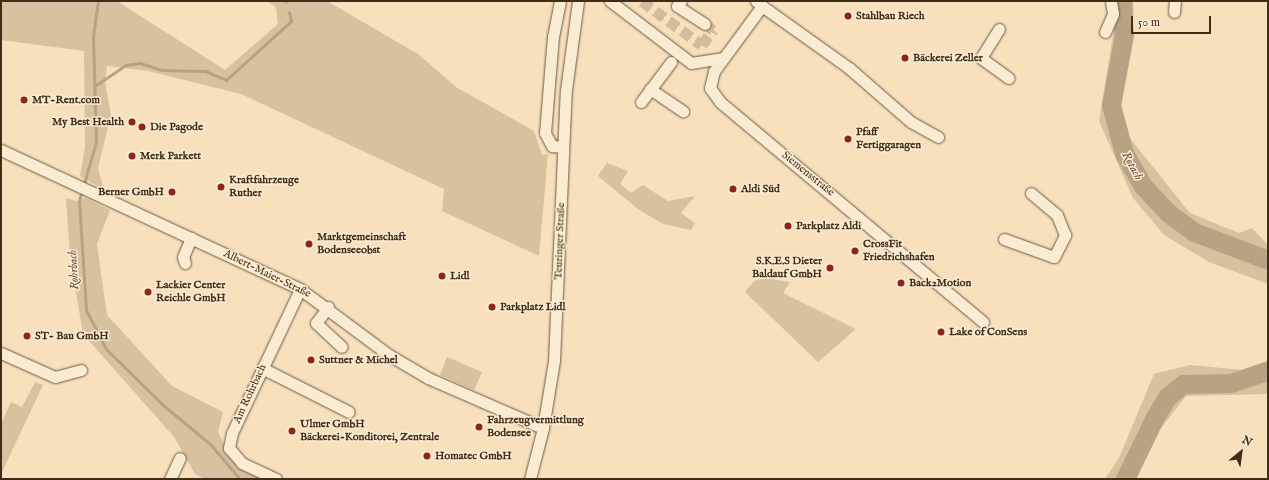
<!DOCTYPE html>
<meta charset="utf-8">
<style>
body{margin:0}
#map{position:relative;width:1269px;height:480px;overflow:hidden;background:#f7e0bb;font-family:"IM FELL English",serif}
div>[style]{position:absolute}
.green>*{inset:0;background:#d8c19f}
.stream>*{height:3px;margin:-1.5px;padding:0 1.5px;transform-origin:1.5px;border-radius:1.5px;background:#b9a284}
.river>*{height:19px;margin:-9.5px;padding:0 9.5px;transform-origin:9.5px;border-radius:9.5px;background:#b9a284}
.minor-tunnel>*{height:11px;margin-top:-5.5px;transform-origin:0;background:repeating-linear-gradient(90deg,#d3bc9b 0 11px,transparent 0 16.5px)}
.roads{filter:drop-shadow(0 0 1px #6e5842) drop-shadow(0 0 1px #6e5842)}
.minor>*{height:11px;margin:-5.5px;padding:0 5.5px;transform-origin:5.5px;border-radius:5.5px;background:#faebd3}
.dots>*{width:11px;height:11px;translate:-50% -50%;box-sizing:border-box;border:2px solid #faebd3;border-radius:50%}
span{translate:-50% -50%;white-space:nowrap;text-align:center;line-height:1.15;-webkit-text-stroke:3px #faebd3;paint-order:stroke}
.poi-label{font-size:11px;color:#412b19;font-weight:700}
.left{translate:0 -50%;text-align:left}
.right{translate:-100% -50%;text-align:right}
.street-label{font-size:11px;color:#412b19}
.water-label{font-size:12px;color:#654f39;font-style:italic}
.frame{position:absolute;inset:0;border:2px solid #412b19;pointer-events:none}
.north{position:absolute;left:1221px;top:432px;width:40px;height:40px;-webkit-text-stroke:3px #faebd3;paint-order:stroke;rotate:29deg;font-size:11px;font-weight:700;line-height:16px;text-align:center;color:#412b19}
.north::after{content:'';display:block;margin:auto;width:14px;height:18px;background:#412b19;clip-path:polygon(50% 0,100% 100%,50% 72%,0 100%)}
.scale{position:absolute;left:1131px;top:16px;width:80px;height:18px;box-sizing:border-box;border:2px solid #412b19;border-top:0;padding-left:5px;font-size:12px;line-height:14px;white-space:nowrap;color:#412b19;-webkit-text-stroke:3px #faebd3;paint-order:stroke}
</style>
<div id="map">
<div class="green">
<div style="clip-path:polygon(1px 1px,117px 1px,225px 70px,278px 24px,276px 7px,266px 1px,327px 1px,418px 54px,456px 87px,534px 131px,542px 155px,548px 154px,539px 256px,442px 211px,444px 189px,241px 94px,148px 71px,107px 66px,105px 82px,111px 115px,98px 168px,104px 190px,80px 176px,85px 147px,84px 51px,1px 40px)"></div>
<div style="clip-path:polygon(1115px 1px,1133px 1px,1134px 9px,1121px 107px,1124px 131px,1190px 213px,1239px 233px,1252px 228px,1268px 245px,1268px 284px,1209px 262px,1164px 235px,1133px 198px,1099px 121px,1116px 16px)"></div>
<div style="clip-path:polygon(607px 163px,628px 171px,620px 184px,631px 193px,643px 185px,668px 201px,695px 196px,681px 213px,695px 223px,691px 230px,663px 224px,638px 209px,598px 176px)"></div>
<div style="clip-path:polygon(66px 198px,77px 201px,85px 198px,110px 210px,97px 244px,107px 315px,172px 386px,223px 412px,218px 432px,230px 456px,266px 479px,205px 479px,195px 474px,174px 437px,83px 334px,70px 256px)"></div>
<div style="clip-path:polygon(765px 278px,790px 282px,783px 293px,856px 329px,818px 362px,745px 292px,754px 281px)"></div>
<div style="clip-path:polygon(447px 357px,482px 372px,474px 390px,440px 375px)"></div>
<div style="clip-path:polygon(1268px 361px,1268px 394px,1186px 396px,1154px 437px,1133px 479px,1105px 479px,1119px 458px,1154px 374px,1190px 365px,1243px 370px)"></div>
<div style="clip-path:polygon(35px 382px,43px 385px,1px 474px,1px 424px,11px 402px,22px 407px)"></div>
</div>
<div class="stream">
<div style="left:98px;top:1px;width:35px;rotate:98deg"></div>
<div style="left:93px;top:36px;width:106px;rotate:88.4deg"></div>
<div style="left:96px;top:142px;width:61px;rotate:106.1deg"></div>
<div style="left:79px;top:201px;width:109px;rotate:86.3deg"></div>
<div style="left:86px;top:310px;width:44px;rotate:62.9deg"></div>
<div style="left:106px;top:349px;width:80px;rotate:44.5deg"></div>
<div style="left:163px;top:405px;width:61px;rotate:39.7deg"></div>
<div style="left:210px;top:444px;width:46px;rotate:49.4deg"></div>
<div style="left:285px;top:1px;width:1px;rotate:45deg"></div>
<div style="left:96px;top:85px;width:36px;rotate:-34deg"></div>
<div style="left:126px;top:65px;width:14px;rotate:-8deg"></div>
<div style="left:140px;top:63px;width:23px;rotate:18deg"></div>
<div style="left:162px;top:70px;width:43px;rotate:1.3deg"></div>
<div style="left:205px;top:71px;width:23px;rotate:23deg"></div>
<div style="left:226px;top:80px;width:88px;rotate:-42.2deg"></div>
<div style="left:291px;top:21px;width:9px;rotate:-103deg"></div>
</div>
<div class="river">
<div style="left:1122px;top:1px;width:34px;rotate:87deg"></div>
<div style="left:1124px;top:35px;width:71px;rotate:100.5deg"></div>
<div style="left:1111px;top:105px;width:50px;rotate:74.8deg"></div>
<div style="left:1124px;top:153px;width:38px;rotate:60deg"></div>
<div style="left:1143px;top:186px;width:37px;rotate:47deg"></div>
<div style="left:1168px;top:213px;width:32px;rotate:36deg"></div>
<div style="left:1194px;top:232px;width:79px;rotate:20.7deg"></div>
<div style="left:1125px;top:479px;width:69px;rotate:-64.2deg"></div>
<div style="left:1155px;top:417px;width:23px;rotate:-59deg"></div>
<div style="left:1167px;top:397px;width:21px;rotate:-39deg"></div>
<div style="left:1183px;top:384px;width:48px;rotate:-1.2deg"></div>
<div style="left:1231px;top:383px;width:39px;rotate:-19deg"></div>
</div>
<div class="minor-tunnel">
<div style="left:642px;top:1px;width:74px;rotate:36.3deg"></div>
<div style="left:702px;top:45px;width:19px;rotate:-54deg"></div>
<div style="left:713px;top:30px;width:10px;rotate:-143deg"></div>
</div>
<div class="roads">
<div class="minor">
<div style="left:560px;top:1px;width:36px;rotate:101deg"></div>
<div style="left:553px;top:36px;width:97px;rotate:94.7deg"></div>
<div style="left:545px;top:133px;width:15px;rotate:62deg"></div>
<div style="left:552px;top:146px;width:11px;rotate:5deg"></div>
<div style="left:610px;top:1px;width:102px;rotate:37.4deg"></div>
<div style="left:691px;top:63px;width:33px;rotate:-9deg"></div>
<div style="left:681px;top:1px;width:6px;rotate:129deg"></div>
<div style="left:677px;top:6px;width:33px;rotate:33deg"></div>
<div style="left:756px;top:1px;width:8px;rotate:40deg"></div>
<div style="left:762px;top:6px;width:81px;rotate:126.4deg"></div>
<div style="left:714px;top:71px;width:17px;rotate:103deg"></div>
<div style="left:710px;top:88px;width:17px;rotate:54deg"></div>
<div style="left:720px;top:102px;width:343px;rotate:39.9deg"></div>
<div style="left:762px;top:6px;width:107px;rotate:35.5deg"></div>
<div style="left:849px;top:68px;width:82px;rotate:41.1deg"></div>
<div style="left:911px;top:122px;width:31px;rotate:29deg"></div>
<div style="left:1174px;top:12px;width:11px;rotate:-85deg"></div>
<div style="left:999px;top:29px;width:34px;rotate:122deg"></div>
<div style="left:981px;top:58px;width:34px;rotate:36deg"></div>
<div style="left:1105px;top:32px;width:20px;rotate:-66deg"></div>
<div style="left:1113px;top:14px;width:13px;rotate:-99deg"></div>
<div style="left:650px;top:89px;width:40px;rotate:34deg"></div>
<div style="left:641px;top:102px;width:50px;rotate:-53.1deg"></div>
<div style="left:1px;top:150px;width:330px;rotate:24.9deg"></div>
<div style="left:300px;top:289px;width:111px;rotate:36.6deg"></div>
<div style="left:389px;top:355px;width:45px;rotate:30.5deg"></div>
<div style="left:428px;top:378px;width:125px;rotate:23.5deg"></div>
<div style="left:1004px;top:239px;width:53px;rotate:19.8deg"></div>
<div style="left:1054px;top:257px;width:25px;rotate:-63deg"></div>
<div style="left:1065px;top:235px;width:22px;rotate:-112deg"></div>
<div style="left:1057px;top:215px;width:34px;rotate:-140deg"></div>
<div style="left:185px;top:263px;width:6px;rotate:-108deg"></div>
<div style="left:183px;top:257px;width:21px;rotate:-67deg"></div>
<div style="left:328px;top:307px;width:20px;rotate:127deg"></div>
<div style="left:316px;top:323px;width:35px;rotate:43deg"></div>
<div style="left:1px;top:353px;width:59px;rotate:24deg"></div>
<div style="left:55px;top:377px;width:27px;rotate:-15deg"></div>
<div style="left:262px;top:368px;width:97px;rotate:26.8deg"></div>
<div style="left:170px;top:479px;width:23px;rotate:-65deg"></div>
<div style="left:276px;top:479px;width:38px;rotate:-155deg"></div>
<div style="left:242px;top:463px;width:20px;rotate:-131deg"></div>
<div style="left:229px;top:448px;width:15px;rotate:-79deg"></div>
<div style="left:232px;top:433px;width:159px;rotate:-64.7deg"></div>
<div style="left:530px;top:479px;width:53px;rotate:-75.7deg"></div>
<div style="left:543px;top:428px;width:68px;rotate:-80.7deg"></div>
<div style="left:554px;top:361px;width:271px;rotate:-87.5deg"></div>
<div style="left:566px;top:90px;width:90px;rotate:-82.3deg"></div>
</div>
</div>
<div class="dots">
<div style="left:848px;top:16px;background:#8f2418"></div>
<div style="left:905px;top:58px;background:#8f2418"></div>
<div style="left:24px;top:100px;background:#8f2418"></div>
<div style="left:132px;top:122px;background:#8f2418"></div>
<div style="left:142px;top:127px;background:#8f2418"></div>
<div style="left:848px;top:139px;background:#8f2418"></div>
<div style="left:132px;top:156px;background:#8f2418"></div>
<div style="left:221px;top:187px;background:#8f2418"></div>
<div style="left:733px;top:189px;background:#8f2418"></div>
<div style="left:172px;top:192px;background:#8f2418"></div>
<div style="left:788px;top:226px;background:#8f2418"></div>
<div style="left:309px;top:244px;background:#8f2418"></div>
<div style="left:855px;top:251px;background:#8f2418"></div>
<div style="left:830px;top:268px;background:#8f2418"></div>
<div style="left:442px;top:276px;background:#8f2418"></div>
<div style="left:901px;top:283px;background:#8f2418"></div>
<div style="left:148px;top:292px;background:#8f2418"></div>
<div style="left:492px;top:307px;background:#8f2418"></div>
<div style="left:941px;top:332px;background:#8f2418"></div>
<div style="left:27px;top:336px;background:#8f2418"></div>
<div style="left:311px;top:360px;background:#8f2418"></div>
<div style="left:479px;top:427px;background:#8f2418"></div>
<div style="left:292px;top:431px;background:#8f2418"></div>
<div style="left:427px;top:456px;background:#8f2418"></div>
</div>
<div class="poi-label">
<span class="left" style="left:856px;top:16px">Stahlbau Riech</span>
<span class="left" style="left:913px;top:58px">Bäckerei Zeller</span>
<span class="left" style="left:32px;top:100px">MT-Rent.com</span>
<span class="right" style="left:124px;top:122px">My Best Health</span>
<span class="left" style="left:150px;top:127px">Die Pagode</span>
<span class="left" style="left:856px;top:139px">Pfaff<br>Fertiggaragen</span>
<span class="left" style="left:140px;top:156px">Merk Parkett</span>
<span class="left" style="left:229px;top:187px">Kraftfahrzeuge<br>Ruther</span>
<span class="left" style="left:741px;top:189px">Aldi Süd</span>
<span class="right" style="left:164px;top:192px">Berner GmbH</span>
<span class="left" style="left:796px;top:226px">Parkplatz Aldi</span>
<span class="left" style="left:317px;top:244px">Marktgemeinschaft<br>Bodenseeobst</span>
<span class="left" style="left:863px;top:251px">CrossFit<br>Friedrichshafen</span>
<span class="right" style="left:822px;top:268px">S.K.E.S Dieter<br>Baldauf GmbH</span>
<span class="left" style="left:450px;top:276px">Lidl</span>
<span class="left" style="left:909px;top:283px">Back2Motion</span>
<span class="left" style="left:156px;top:292px">Lackier Center<br>Reichle GmbH</span>
<span class="left" style="left:500px;top:307px">Parkplatz Lidl</span>
<span class="left" style="left:949px;top:332px">Lake of ConSens</span>
<span class="left" style="left:35px;top:336px">ST- Bau GmbH</span>
<span class="left" style="left:319px;top:360px">Suttner &amp; Michel</span>
<span class="left" style="left:487px;top:427px">Fahrzeugvermittlung<br>Bodensee</span>
<span class="left" style="left:300px;top:431px">Ulmer GmbH<br>Bäckerei-Konditorei, Zentrale</span>
<span class="left" style="left:435px;top:456px">Homatec GmbH</span>
</div>
<div class="street-label">
<span style="left:808px;top:174px;rotate:39deg">Siemensstraße</span>
<span style="left:560px;top:241px;rotate:-88deg">Teuringer Straße</span>
<span style="left:267px;top:274px;rotate:26deg">Albert-Maier-Straße</span>
<span style="left:250px;top:394px;rotate:-65deg">Am Rohrbach</span>
</div>
<div class="water-label">
<span style="left:1132px;top:166px;rotate:61deg">Rotach</span>
<span style="left:74px;top:270px;rotate:-93deg">Rohrbach</span>
</div>
<div class="frame"></div>
<div class="north">N</div>
<div class="scale">50 m</div>
</div>
